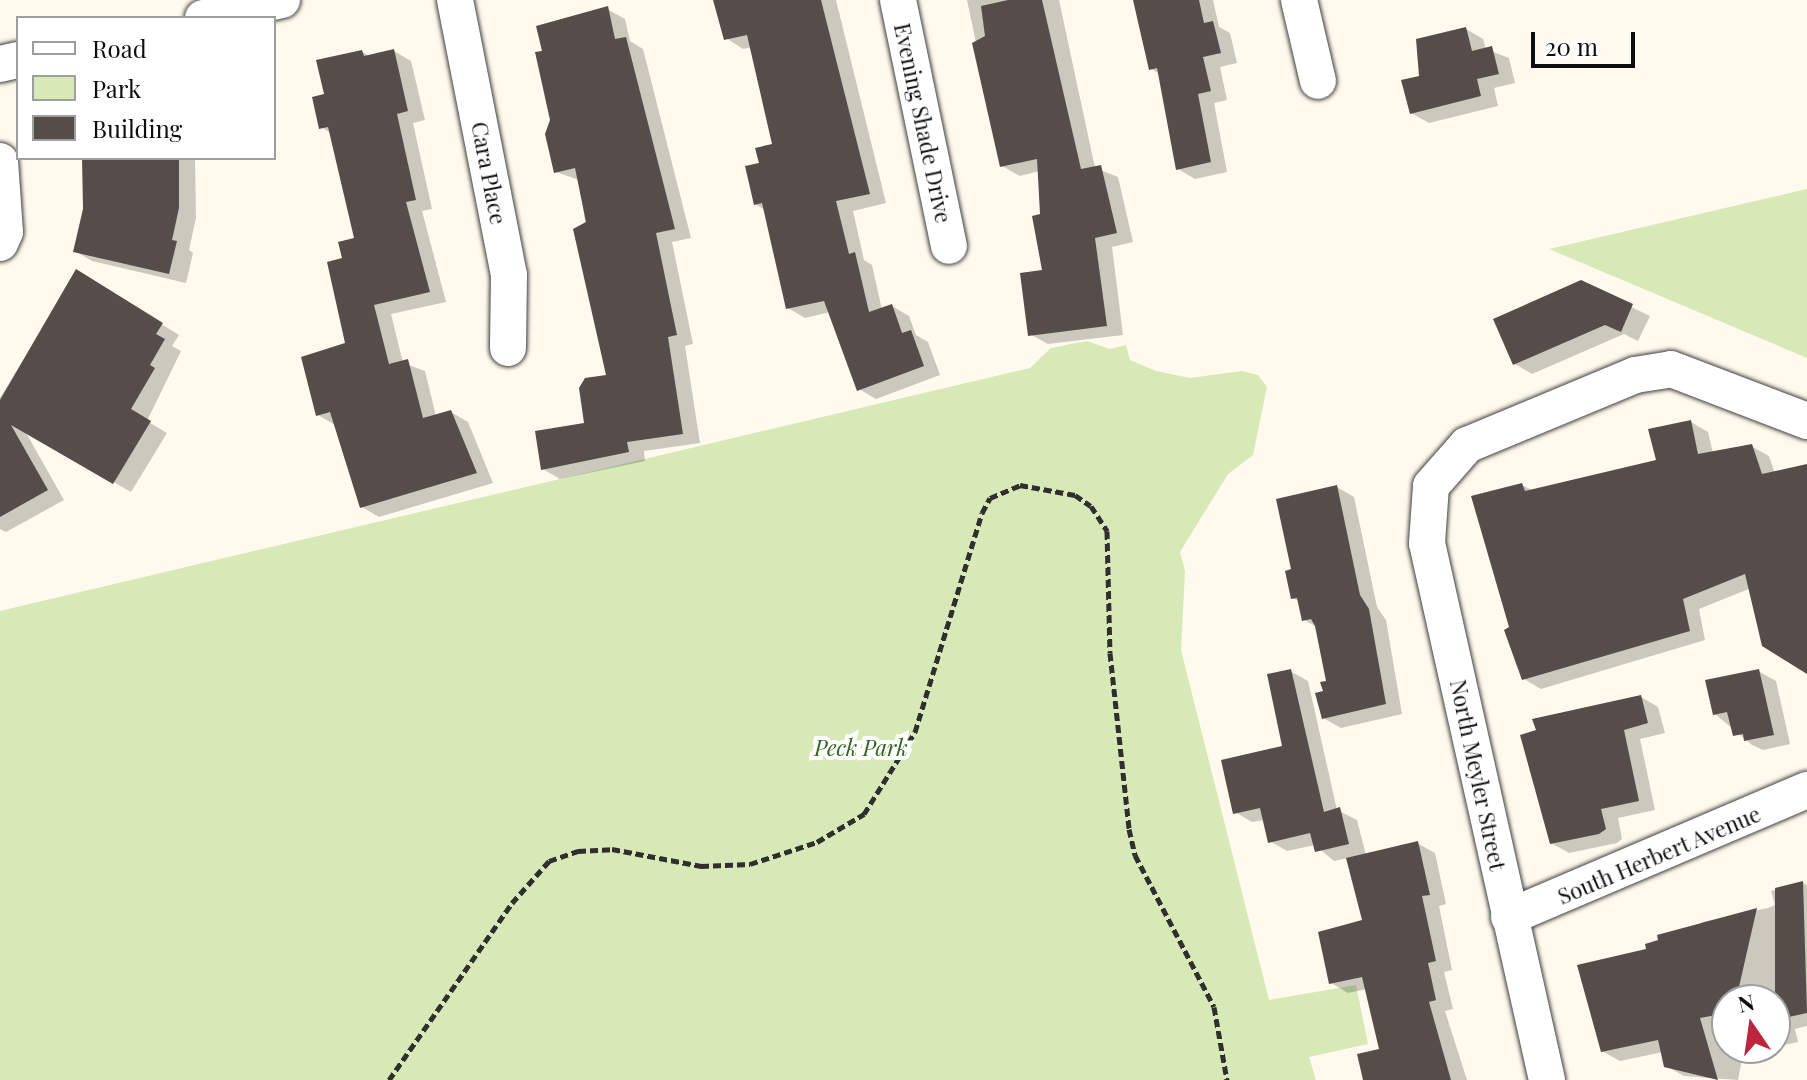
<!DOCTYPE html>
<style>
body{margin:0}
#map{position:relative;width:1807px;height:1080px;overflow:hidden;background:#fffaed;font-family:"Playfair Display",serif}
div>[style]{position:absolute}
.green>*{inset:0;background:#d6e9b7}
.shadow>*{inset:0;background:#0003}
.building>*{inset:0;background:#554d49}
.path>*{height:5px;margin-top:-2.5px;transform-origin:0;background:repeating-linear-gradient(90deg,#2f2f2f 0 8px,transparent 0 12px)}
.roads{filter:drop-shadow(0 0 2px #404040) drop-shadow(0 0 2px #404040)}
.street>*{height:36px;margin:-18px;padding:0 18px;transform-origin:18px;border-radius:18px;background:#fff}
span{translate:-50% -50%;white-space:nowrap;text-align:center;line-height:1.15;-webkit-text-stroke:8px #fff;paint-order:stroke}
.street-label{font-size:22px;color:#0d0d0d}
.park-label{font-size:22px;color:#33641d;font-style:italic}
.legend{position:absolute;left:16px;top:16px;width:260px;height:144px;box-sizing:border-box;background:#fff;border:2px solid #9e9e9e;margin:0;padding:10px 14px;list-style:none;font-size:24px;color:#0d0d0d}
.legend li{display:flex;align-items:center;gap:16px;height:40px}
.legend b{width:40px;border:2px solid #9e9e9e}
.north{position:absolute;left:1711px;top:984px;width:80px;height:80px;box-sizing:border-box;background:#fff;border:2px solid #9e9e9e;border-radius:50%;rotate:347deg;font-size:22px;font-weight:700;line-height:32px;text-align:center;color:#0d0d0d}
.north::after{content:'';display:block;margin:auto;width:28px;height:36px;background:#bc253b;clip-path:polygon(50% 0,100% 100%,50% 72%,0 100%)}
.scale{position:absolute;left:1531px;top:32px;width:104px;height:36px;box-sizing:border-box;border:4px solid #0d0d0d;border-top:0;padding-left:10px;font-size:24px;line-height:28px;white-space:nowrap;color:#0d0d0d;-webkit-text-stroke:6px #fff;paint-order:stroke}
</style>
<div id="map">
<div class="green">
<div style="clip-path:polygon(1807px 189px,1807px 358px,1549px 249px)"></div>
<div style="clip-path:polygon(1087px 341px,1110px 349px,1126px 345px,1130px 360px,1156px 371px,1190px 378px,1242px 371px,1258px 375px,1267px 387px,1253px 455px,1228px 474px,1180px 552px,1185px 571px,1181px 650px,1269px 1000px,1356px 985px,1368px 1044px,1309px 1057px,1316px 1080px,0 1080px,0 611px,1030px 368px,1051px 348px)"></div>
</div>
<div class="shadow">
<div style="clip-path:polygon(716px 0,836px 0,886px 203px,853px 211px,864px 260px,872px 265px,882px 310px,892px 306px,909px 316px,916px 335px,928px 342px,940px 375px,876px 399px,859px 389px,830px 312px,805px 318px,788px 308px,765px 210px,755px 204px,761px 164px,775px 146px,752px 47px,743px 49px,726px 38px)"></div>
<div style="clip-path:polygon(967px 0,1059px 0,1095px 168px,1118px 177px,1133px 242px,1112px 247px,1123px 335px,1048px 344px,1030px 334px,1044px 272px,1039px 171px,1020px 176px,1002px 166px)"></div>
<div style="clip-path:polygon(1135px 0,1213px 0,1219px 27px,1230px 33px,1237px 63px,1220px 67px,1227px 100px,1214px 103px,1227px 172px,1195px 179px,1178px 169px,1160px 74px,1151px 69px)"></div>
<div style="clip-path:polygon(607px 9px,625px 19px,630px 41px,643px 49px,691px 238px,672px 242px,693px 344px,685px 346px,700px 443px,644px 451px,645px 461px,560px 479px,543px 469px,587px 425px,608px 376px,579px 180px,556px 172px,544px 52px)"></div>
<div style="clip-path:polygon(1466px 29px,1483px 39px,1486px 49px,1509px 58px,1515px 83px,1494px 88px,1498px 106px,1429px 123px,1411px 113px,1421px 77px)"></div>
<div style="clip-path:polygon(394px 51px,411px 61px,425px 120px,413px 123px,432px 209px,422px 211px,446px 302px,391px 314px,403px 363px,425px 371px,436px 416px,451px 412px,468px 422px,493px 483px,379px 517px,362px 507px,335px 425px,318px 415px,347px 344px,344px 260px,356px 240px,331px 133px,321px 127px,326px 95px,362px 52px,371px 57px)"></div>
<div style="clip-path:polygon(84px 158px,195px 158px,196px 218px,189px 250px,193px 253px,186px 283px,92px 261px,75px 251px,85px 209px)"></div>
<div style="clip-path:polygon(77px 272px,179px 335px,172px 346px,181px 351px,147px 421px,167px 433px,131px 492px,25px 431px,64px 500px,6px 532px,0 529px,0 398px)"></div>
<div style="clip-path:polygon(1581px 283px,1650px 316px,1638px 341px,1624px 334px,1532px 374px,1515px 364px)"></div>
<div style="clip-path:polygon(1691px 422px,1708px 432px,1713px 453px,1751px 446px,1769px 456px,1775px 474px,1807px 468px,1807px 672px,1751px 588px,1699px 609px,1705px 640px,1541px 689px,1524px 679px,1511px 628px,1522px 485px,1534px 491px,1658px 462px)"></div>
<div style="clip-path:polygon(1337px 487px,1354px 497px,1377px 607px,1386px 620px,1402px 714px,1341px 728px,1323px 718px,1328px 682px,1315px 626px,1304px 620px,1300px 602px,1293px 598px,1294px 570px)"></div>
<div style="clip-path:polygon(1290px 671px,1308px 681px,1337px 810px,1357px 820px,1366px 855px,1417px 843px,1435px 853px,1446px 904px,1439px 906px,1452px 970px,1444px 972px,1453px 1009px,1445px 1011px,1467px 1080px,1365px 1080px,1382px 1050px,1367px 989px,1348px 993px,1331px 983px,1365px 922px,1348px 858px,1334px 861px,1315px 845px,1287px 851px,1270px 841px,1265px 820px,1252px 822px,1235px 812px,1284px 748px)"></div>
<div style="clip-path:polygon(1758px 671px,1776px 681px,1790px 744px,1763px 750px,1752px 745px,1715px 714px)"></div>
<div style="clip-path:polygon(1641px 697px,1658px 707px,1665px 733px,1640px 739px,1655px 810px,1618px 818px,1622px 839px,1617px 843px,1569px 853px,1551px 843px)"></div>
<div style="clip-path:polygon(1803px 883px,1807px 885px,1807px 1026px,1795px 1029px,1798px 1042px,1775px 1047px,1775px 1000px,1727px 1000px,1727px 1048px,1770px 1048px,1743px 1054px,1738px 1080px,1684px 1076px,1666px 1066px,1663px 1052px,1620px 1061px,1602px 1051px,1649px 951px,1703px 926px,1702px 922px,1768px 908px,1775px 905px,1771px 891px)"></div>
</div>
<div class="building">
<div style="clip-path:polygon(713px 0,821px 0,870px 194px,836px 201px,849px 254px,855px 252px,869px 312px,892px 304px,902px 333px,911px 330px,924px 366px,857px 391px,824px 301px,786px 309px,762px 203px,754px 205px,745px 166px,759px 163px,755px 148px,772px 144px,747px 35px,724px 40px)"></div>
<div style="clip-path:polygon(1008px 0,1042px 0,1081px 169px,1101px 165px,1117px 233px,1095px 238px,1107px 326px,1028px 336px,1020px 273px,1042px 270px,1032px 216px,1040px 214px,1037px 159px,1000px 167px,972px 43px,985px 36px,981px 6px)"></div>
<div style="clip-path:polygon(1133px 0,1199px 0,1204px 23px,1213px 21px,1221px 53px,1203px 57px,1211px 91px,1198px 94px,1211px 162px,1176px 170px,1157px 68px,1149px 70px)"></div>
<div style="clip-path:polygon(608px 6px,615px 39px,626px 37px,675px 229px,656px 233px,677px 335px,668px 337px,683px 434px,627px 442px,629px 452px,541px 470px,535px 431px,584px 423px,579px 388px,585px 378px,606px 375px,573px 229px,586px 222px,575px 168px,554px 173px,545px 134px,550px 120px,535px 52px,542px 51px,536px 26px)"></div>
<div style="clip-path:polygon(1466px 27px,1472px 51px,1492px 46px,1499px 74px,1477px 79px,1481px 96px,1410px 114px,1401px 80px,1419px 76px,1416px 39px)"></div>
<div style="clip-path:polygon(394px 49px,408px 111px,397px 114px,416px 200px,406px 202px,430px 292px,374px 305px,389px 364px,408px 359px,423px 418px,451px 410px,477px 473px,360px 508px,330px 412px,316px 416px,301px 357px,345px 343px,327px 262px,342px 258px,338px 242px,354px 238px,328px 127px,319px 129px,312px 97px,324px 94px,316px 60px,362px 50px,364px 56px)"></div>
<div style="clip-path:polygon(82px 158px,179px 158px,179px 208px,172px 240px,177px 241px,169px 274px,73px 252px,83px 209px)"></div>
<div style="clip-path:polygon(76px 269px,163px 323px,156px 334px,165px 339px,150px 365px,155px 368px,131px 409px,151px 421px,113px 484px,11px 425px,48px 490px,0 517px,0 400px)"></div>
<div style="clip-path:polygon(1581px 280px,1633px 304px,1621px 332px,1605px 325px,1513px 365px,1493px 319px)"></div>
<div style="clip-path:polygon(1691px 420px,1698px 454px,1752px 444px,1762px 474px,1807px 464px,1807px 674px,1762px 646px,1745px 574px,1683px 599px,1690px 631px,1522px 680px,1504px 630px,1509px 627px,1471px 496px,1522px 483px,1525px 491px,1656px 460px,1648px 429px)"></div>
<div style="clip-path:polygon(1337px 485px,1360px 595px,1369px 609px,1386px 704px,1322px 719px,1315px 693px,1323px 691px,1320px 682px,1326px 681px,1315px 626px,1311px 619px,1302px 621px,1297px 598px,1291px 599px,1285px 571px,1291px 569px,1276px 499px)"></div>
<div style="clip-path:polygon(1291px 669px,1324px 812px,1340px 807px,1349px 844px,1315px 852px,1310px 833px,1268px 843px,1260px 808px,1233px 814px,1221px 760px,1282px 746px,1267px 674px)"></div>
<div style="clip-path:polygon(1759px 669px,1774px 735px,1744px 741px,1743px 734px,1733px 736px,1727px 712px,1713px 715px,1705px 680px)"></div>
<div style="clip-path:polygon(1641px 695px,1648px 723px,1624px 730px,1639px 801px,1601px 809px,1606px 829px,1599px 834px,1550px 844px,1520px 735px,1536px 730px,1532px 719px)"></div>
<div style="clip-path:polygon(1418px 841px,1430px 895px,1422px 896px,1436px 961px,1428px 963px,1436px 1000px,1429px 1002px,1451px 1080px,1363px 1080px,1357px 1054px,1379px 1049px,1362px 977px,1329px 984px,1318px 932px,1362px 920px,1346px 858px)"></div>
<div style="clip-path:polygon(1803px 881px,1807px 1013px,1775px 1020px,1775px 888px)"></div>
<div style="clip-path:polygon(1757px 908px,1736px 1000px,1727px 1000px,1727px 1013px,1700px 1018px,1718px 1080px,1664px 1067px,1658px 1040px,1601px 1052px,1577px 965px,1646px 949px,1645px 944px,1658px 940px,1657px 935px)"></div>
</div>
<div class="path">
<div style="left:389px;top:1080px;width:216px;rotate:-55.2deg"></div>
<div style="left:512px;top:903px;width:56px;rotate:-48.6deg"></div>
<div style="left:549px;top:861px;width:31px;rotate:-19deg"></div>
<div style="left:578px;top:851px;width:34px;rotate:-3deg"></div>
<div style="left:612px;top:849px;width:91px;rotate:10.8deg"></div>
<div style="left:701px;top:866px;width:49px;rotate:-2.3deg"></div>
<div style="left:750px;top:864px;width:71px;rotate:-18.2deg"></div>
<div style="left:817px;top:842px;width:55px;rotate:-30.8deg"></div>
<div style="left:864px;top:814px;width:97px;rotate:-58.1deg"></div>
<div style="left:915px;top:732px;width:229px;rotate:-73deg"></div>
<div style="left:982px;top:513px;width:17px;rotate:-62deg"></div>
<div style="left:990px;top:498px;width:33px;rotate:-23deg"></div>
<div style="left:1020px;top:485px;width:56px;rotate:10.3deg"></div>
<div style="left:1075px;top:495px;width:19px;rotate:35deg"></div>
<div style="left:1091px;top:506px;width:30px;rotate:57deg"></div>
<div style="left:1107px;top:531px;width:122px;rotate:88.6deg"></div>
<div style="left:1110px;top:653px;width:177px;rotate:83.8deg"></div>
<div style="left:1129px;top:829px;width:27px;rotate:77deg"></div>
<div style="left:1135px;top:855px;width:171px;rotate:62.5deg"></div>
<div style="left:1214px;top:1007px;width:74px;rotate:79.9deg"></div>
</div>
<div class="roads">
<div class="street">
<div style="left:455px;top:0;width:280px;rotate:78.9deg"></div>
<div style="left:509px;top:275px;width:73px;rotate:90.8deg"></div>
<div style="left:898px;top:0;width:251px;rotate:78.3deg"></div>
<div style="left:1299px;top:0;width:83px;rotate:76.8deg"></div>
<div style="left:203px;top:18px;width:81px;rotate:-12.8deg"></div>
<div style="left:0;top:64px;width:18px;rotate:-13deg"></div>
<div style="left:0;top:161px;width:71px;rotate:86deg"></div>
<div style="left:5px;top:232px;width:12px;rotate:114deg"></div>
<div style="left:1509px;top:917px;width:324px;rotate:-23.1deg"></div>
<div style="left:1547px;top:1080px;width:550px;rotate:-102.6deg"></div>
<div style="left:1427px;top:543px;width:57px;rotate:-86deg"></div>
<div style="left:1431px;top:486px;width:55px;rotate:-48.7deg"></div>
<div style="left:1467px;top:445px;width:182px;rotate:-22.6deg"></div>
<div style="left:1635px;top:375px;width:36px;rotate:-9deg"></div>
<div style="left:1671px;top:369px;width:146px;rotate:20.9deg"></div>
</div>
</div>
<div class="street-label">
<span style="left:923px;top:123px;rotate:78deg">Evening Shade Drive</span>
<span style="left:489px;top:173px;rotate:79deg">Cara Place</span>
<span style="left:1478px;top:775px;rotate:78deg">North Meyler Street</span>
<span style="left:1659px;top:855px;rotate:-23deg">South Herbert Avenue</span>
</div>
<div class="park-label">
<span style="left:861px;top:748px">Peck Park</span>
</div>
<ul class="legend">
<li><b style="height:10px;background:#fff"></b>Road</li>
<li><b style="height:22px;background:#d6e9b7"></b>Park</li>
<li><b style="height:22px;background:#554d49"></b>Building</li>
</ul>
<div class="north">N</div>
<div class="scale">20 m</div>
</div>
